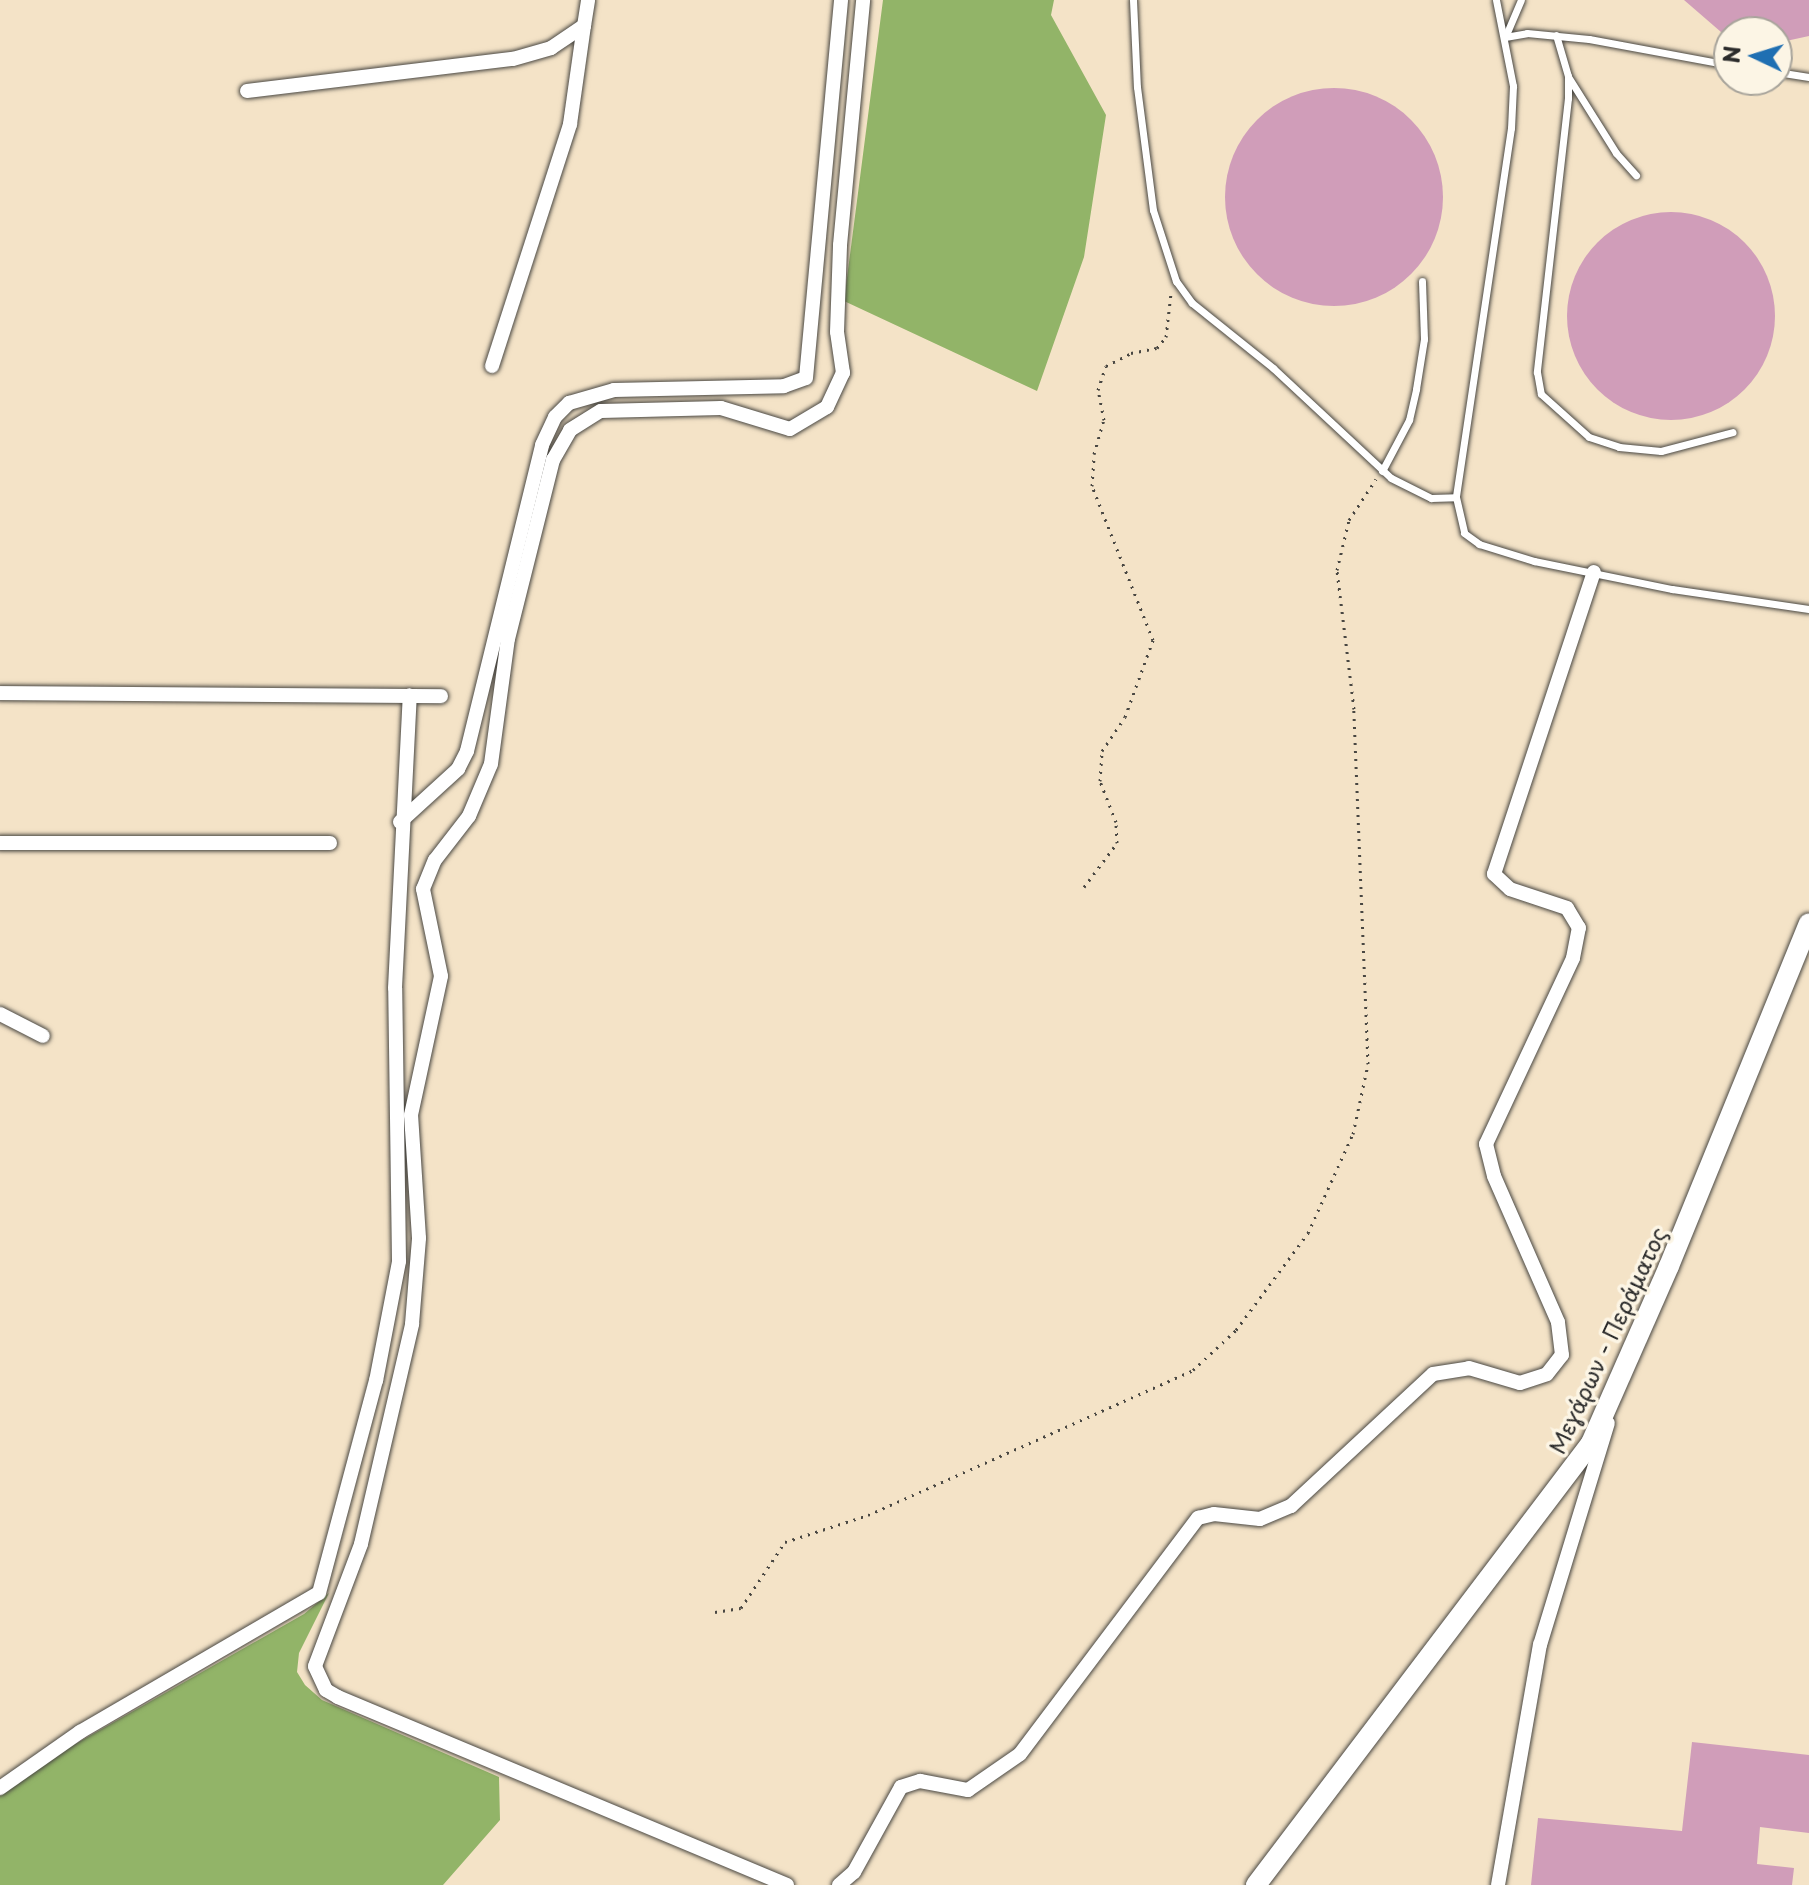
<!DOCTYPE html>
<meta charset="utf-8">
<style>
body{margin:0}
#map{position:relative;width:1809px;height:1885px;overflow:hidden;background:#f4e3c7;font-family:"Playpen Sans",sans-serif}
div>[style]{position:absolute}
.forest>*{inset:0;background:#92b468}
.building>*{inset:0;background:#d09db9}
.round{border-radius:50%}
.path>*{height:3px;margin-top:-1.5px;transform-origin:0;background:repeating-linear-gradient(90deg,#494742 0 2px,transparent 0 8px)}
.roads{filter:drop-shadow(0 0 2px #494742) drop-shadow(0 0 2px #494742)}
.lane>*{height:7px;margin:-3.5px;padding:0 3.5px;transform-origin:3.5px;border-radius:3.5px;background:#fff}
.street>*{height:14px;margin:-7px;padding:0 7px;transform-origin:7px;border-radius:7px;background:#fff}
.secondary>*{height:20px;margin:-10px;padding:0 10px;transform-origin:10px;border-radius:10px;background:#fff}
span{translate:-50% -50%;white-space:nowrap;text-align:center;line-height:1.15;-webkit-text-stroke:7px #fcf5e5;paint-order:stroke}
.street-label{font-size:22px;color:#2b2b2b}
.north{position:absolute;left:1713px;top:16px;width:80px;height:80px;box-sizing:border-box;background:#fcf5e5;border:2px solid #a8a49b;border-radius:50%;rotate:274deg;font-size:22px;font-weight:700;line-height:32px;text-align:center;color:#2b2b2b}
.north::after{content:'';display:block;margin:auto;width:28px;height:36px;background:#1f6fb2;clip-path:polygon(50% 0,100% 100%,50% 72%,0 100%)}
</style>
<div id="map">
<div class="forest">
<div style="clip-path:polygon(883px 0,1054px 0,1051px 15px,1106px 115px,1084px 257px,1037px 391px,844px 301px)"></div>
<div style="clip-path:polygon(329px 1593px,299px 1653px,297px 1672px,305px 1685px,322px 1700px,499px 1777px,500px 1820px,443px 1885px,0 1885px,0 1796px,63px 1751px,304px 1614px)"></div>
</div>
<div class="building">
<div style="clip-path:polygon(1684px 0,1809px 0,1809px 36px,1777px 43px,1777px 32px,1721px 32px)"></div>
<div class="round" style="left:1225px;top:88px;width:218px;height:218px"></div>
<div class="round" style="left:1567px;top:212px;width:208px;height:208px"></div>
<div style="clip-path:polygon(1692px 1742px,1809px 1755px,1809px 1833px,1760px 1827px,1757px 1864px,1794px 1868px,1792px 1885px,1531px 1885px,1538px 1818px,1682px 1831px)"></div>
</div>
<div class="path">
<div style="left:1084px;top:887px;width:55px;rotate:-53.1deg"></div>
<div style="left:1117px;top:843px;width:21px;rotate:-93deg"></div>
<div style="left:1116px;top:822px;width:44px;rotate:-111.3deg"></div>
<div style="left:1100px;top:781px;width:30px;rotate:-86deg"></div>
<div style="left:1102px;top:751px;width:41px;rotate:-55.9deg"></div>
<div style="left:1125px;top:717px;width:82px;rotate:-70deg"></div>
<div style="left:1153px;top:640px;width:166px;rotate:-111.6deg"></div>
<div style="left:1092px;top:486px;width:32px;rotate:-86deg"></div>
<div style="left:1094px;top:454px;width:35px;rotate:-74deg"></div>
<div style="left:1104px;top:420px;width:31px;rotate:-101deg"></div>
<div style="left:1098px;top:390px;width:25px;rotate:-72deg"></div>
<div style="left:1106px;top:366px;width:28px;rotate:-27deg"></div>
<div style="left:1131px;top:353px;width:26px;rotate:-11deg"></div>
<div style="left:1157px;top:348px;width:14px;rotate:-51deg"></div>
<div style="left:1166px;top:337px;width:44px;rotate:-83.5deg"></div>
<div style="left:715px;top:1612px;width:26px;rotate:-9deg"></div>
<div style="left:741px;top:1608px;width:79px;rotate:-56.3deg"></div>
<div style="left:785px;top:1542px;width:87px;rotate:-18deg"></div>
<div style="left:868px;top:1515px;width:356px;rotate:-24deg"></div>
<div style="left:1193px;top:1370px;width:59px;rotate:-42.9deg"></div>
<div style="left:1236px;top:1330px;width:121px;rotate:-53.4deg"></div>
<div style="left:1308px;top:1233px;width:109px;rotate:-65.6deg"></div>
<div style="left:1353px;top:1134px;width:72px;rotate:-77.9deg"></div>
<div style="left:1368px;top:1064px;width:355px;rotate:-92.3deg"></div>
<div style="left:1354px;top:709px;width:140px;rotate:-97deg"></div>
<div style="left:1337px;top:570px;width:51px;rotate:-76.5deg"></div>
<div style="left:1349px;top:520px;width:49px;rotate:-56.6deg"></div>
</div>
<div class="roads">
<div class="lane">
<div style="left:1133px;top:0;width:87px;rotate:87.4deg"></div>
<div style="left:1137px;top:87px;width:124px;rotate:82.6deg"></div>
<div style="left:1153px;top:210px;width:75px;rotate:72.1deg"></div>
<div style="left:1176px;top:281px;width:27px;rotate:54deg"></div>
<div style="left:1192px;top:303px;width:104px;rotate:38.7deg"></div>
<div style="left:1273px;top:368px;width:161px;rotate:43deg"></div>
<div style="left:1391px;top:478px;width:45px;rotate:26.6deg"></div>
<div style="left:1431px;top:498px;width:25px;rotate:-2deg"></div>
<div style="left:1496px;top:0;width:88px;rotate:78.8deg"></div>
<div style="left:1513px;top:86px;width:42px;rotate:92.7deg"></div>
<div style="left:1511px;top:128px;width:373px;rotate:98.5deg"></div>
<div style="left:1456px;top:497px;width:37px;rotate:77deg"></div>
<div style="left:1464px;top:533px;width:19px;rotate:36deg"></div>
<div style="left:1479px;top:544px;width:58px;rotate:17.2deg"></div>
<div style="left:1534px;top:561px;width:141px;rotate:11.5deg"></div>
<div style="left:1672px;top:589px;width:138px;rotate:8.3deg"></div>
<div style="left:1506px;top:35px;width:38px;rotate:-67deg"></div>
<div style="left:1556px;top:35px;width:43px;rotate:73.7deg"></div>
<div style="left:1568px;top:76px;width:22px;rotate:90deg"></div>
<div style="left:1568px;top:98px;width:276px;rotate:96.5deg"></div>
<div style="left:1537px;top:372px;width:22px;rotate:80deg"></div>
<div style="left:1541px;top:394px;width:64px;rotate:41.9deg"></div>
<div style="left:1589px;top:437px;width:32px;rotate:18deg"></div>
<div style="left:1619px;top:447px;width:42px;rotate:5.4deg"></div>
<div style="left:1661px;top:451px;width:74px;rotate:-14.8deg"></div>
<div style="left:1505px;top:37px;width:22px;rotate:-10deg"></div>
<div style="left:1527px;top:33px;width:62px;rotate:5.5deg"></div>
<div style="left:1589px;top:39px;width:142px;rotate:10.5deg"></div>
<div style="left:1777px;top:72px;width:32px;rotate:9deg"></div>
<div style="left:1569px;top:78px;width:89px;rotate:57.9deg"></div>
<div style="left:1616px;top:153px;width:30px;rotate:48deg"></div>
<div style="left:1382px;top:471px;width:58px;rotate:-62.1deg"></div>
<div style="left:1409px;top:420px;width:32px;rotate:-77deg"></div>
<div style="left:1416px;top:389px;width:51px;rotate:-80.9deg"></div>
<div style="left:1424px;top:339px;width:58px;rotate:-92deg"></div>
</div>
<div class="street">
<div style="left:247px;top:91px;width:268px;rotate:-6.9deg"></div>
<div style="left:513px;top:59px;width:40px;rotate:-16deg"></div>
<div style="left:551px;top:48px;width:40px;rotate:-34deg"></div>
<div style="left:584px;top:26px;width:26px;rotate:-81deg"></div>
<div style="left:492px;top:366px;width:254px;rotate:-72.1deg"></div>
<div style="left:570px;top:124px;width:99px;rotate:-81.9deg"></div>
<div style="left:0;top:693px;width:441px;rotate:0.4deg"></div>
<div style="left:400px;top:822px;width:79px;rotate:-42.4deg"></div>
<div style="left:458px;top:769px;width:20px;rotate:-63deg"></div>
<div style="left:467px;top:751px;width:315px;rotate:-76.2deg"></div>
<div style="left:542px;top:445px;width:31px;rotate:-65deg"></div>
<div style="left:555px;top:417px;width:20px;rotate:-45deg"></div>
<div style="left:569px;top:403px;width:47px;rotate:-16.1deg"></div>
<div style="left:614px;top:390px;width:170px;rotate:-1.3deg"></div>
<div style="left:784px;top:386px;width:23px;rotate:-20deg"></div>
<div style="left:806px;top:378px;width:380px;rotate:-84.7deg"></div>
<div style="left:0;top:843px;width:330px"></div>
<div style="left:0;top:1014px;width:48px;rotate:27.1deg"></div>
<div style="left:0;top:1788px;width:98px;rotate:-35deg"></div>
<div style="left:80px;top:1732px;width:276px;rotate:-30.2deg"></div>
<div style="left:319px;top:1593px;width:220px;rotate:-75deg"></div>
<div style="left:376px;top:1381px;width:122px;rotate:-79.1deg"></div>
<div style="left:399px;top:1261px;width:273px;rotate:-90.8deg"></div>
<div style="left:395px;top:988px;width:293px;rotate:-87.1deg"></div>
<div style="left:787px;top:1885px;width:487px;rotate:-157.3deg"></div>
<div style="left:338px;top:1697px;width:14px;rotate:-150deg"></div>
<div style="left:326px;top:1690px;width:26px;rotate:-115deg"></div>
<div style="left:315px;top:1666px;width:130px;rotate:-69.3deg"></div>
<div style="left:361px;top:1544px;width:226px;rotate:-76.9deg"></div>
<div style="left:412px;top:1324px;width:86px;rotate:-85.3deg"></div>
<div style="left:419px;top:1238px;width:123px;rotate:-93.7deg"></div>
<div style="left:411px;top:1115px;width:142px;rotate:-77.8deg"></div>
<div style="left:441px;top:976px;width:89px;rotate:-101.7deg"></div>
<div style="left:423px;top:889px;width:31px;rotate:-68deg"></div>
<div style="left:435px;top:860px;width:56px;rotate:-52.3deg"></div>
<div style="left:469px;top:816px;width:56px;rotate:-67.1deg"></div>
<div style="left:491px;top:764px;width:126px;rotate:-82.3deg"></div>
<div style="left:508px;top:639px;width:185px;rotate:-75.9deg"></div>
<div style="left:553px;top:460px;width:34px;rotate:-60deg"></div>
<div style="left:570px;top:430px;width:36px;rotate:-32deg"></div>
<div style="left:601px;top:411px;width:120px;rotate:-1.4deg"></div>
<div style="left:721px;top:408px;width:72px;rotate:16.9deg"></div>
<div style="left:790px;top:429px;width:43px;rotate:-30.7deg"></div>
<div style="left:827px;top:407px;width:38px;rotate:-65deg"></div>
<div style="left:843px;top:373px;width:41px;rotate:-98.3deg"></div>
<div style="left:837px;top:332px;width:87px;rotate:-88deg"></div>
<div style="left:840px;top:245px;width:246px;rotate:-84.6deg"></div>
<div style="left:839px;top:1885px;width:20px;rotate:-41deg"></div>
<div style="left:854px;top:1872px;width:97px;rotate:-61.1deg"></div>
<div style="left:901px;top:1787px;width:20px;rotate:-18deg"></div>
<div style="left:920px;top:1781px;width:49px;rotate:10.6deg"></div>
<div style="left:968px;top:1790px;width:63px;rotate:-34.7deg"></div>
<div style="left:1020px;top:1754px;width:296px;rotate:-53deg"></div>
<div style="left:1198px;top:1518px;width:16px;rotate:-14deg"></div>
<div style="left:1214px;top:1514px;width:46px;rotate:6.2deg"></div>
<div style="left:1260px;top:1519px;width:34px;rotate:-23deg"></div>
<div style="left:1291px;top:1506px;width:194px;rotate:-42.9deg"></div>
<div style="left:1433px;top:1374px;width:36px;rotate:-9deg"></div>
<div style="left:1469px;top:1368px;width:53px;rotate:16.4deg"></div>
<div style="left:1520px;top:1383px;width:28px;rotate:-18deg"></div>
<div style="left:1547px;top:1374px;width:24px;rotate:-52deg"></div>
<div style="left:1562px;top:1355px;width:33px;rotate:-97deg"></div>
<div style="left:1558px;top:1322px;width:159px;rotate:-113.7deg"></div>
<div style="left:1494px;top:1176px;width:33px;rotate:-104deg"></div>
<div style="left:1486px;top:1144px;width:205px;rotate:-64.9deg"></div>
<div style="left:1573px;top:958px;width:31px;rotate:-79deg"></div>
<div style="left:1579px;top:928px;width:23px;rotate:-121deg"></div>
<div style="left:1567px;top:908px;width:60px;rotate:-161.6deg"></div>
<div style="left:1510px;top:889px;width:22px;rotate:-137deg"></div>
<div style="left:1494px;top:874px;width:318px;rotate:-71.7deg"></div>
<div style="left:1498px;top:1885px;width:244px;rotate:-80.1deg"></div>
<div style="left:1540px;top:1645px;width:232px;rotate:-73deg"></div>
</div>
<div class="secondary">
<div style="left:1256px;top:1885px;width:555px;rotate:-52.84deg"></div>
<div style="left:1591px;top:1443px;width:193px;rotate:-66.2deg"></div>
<div style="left:1669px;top:1266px;width:370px;rotate:-67.8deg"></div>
</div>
</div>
<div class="street-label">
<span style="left:1607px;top:1340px;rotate:-65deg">Μεγάρων - Περάματος</span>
</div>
<div class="north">N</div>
</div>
